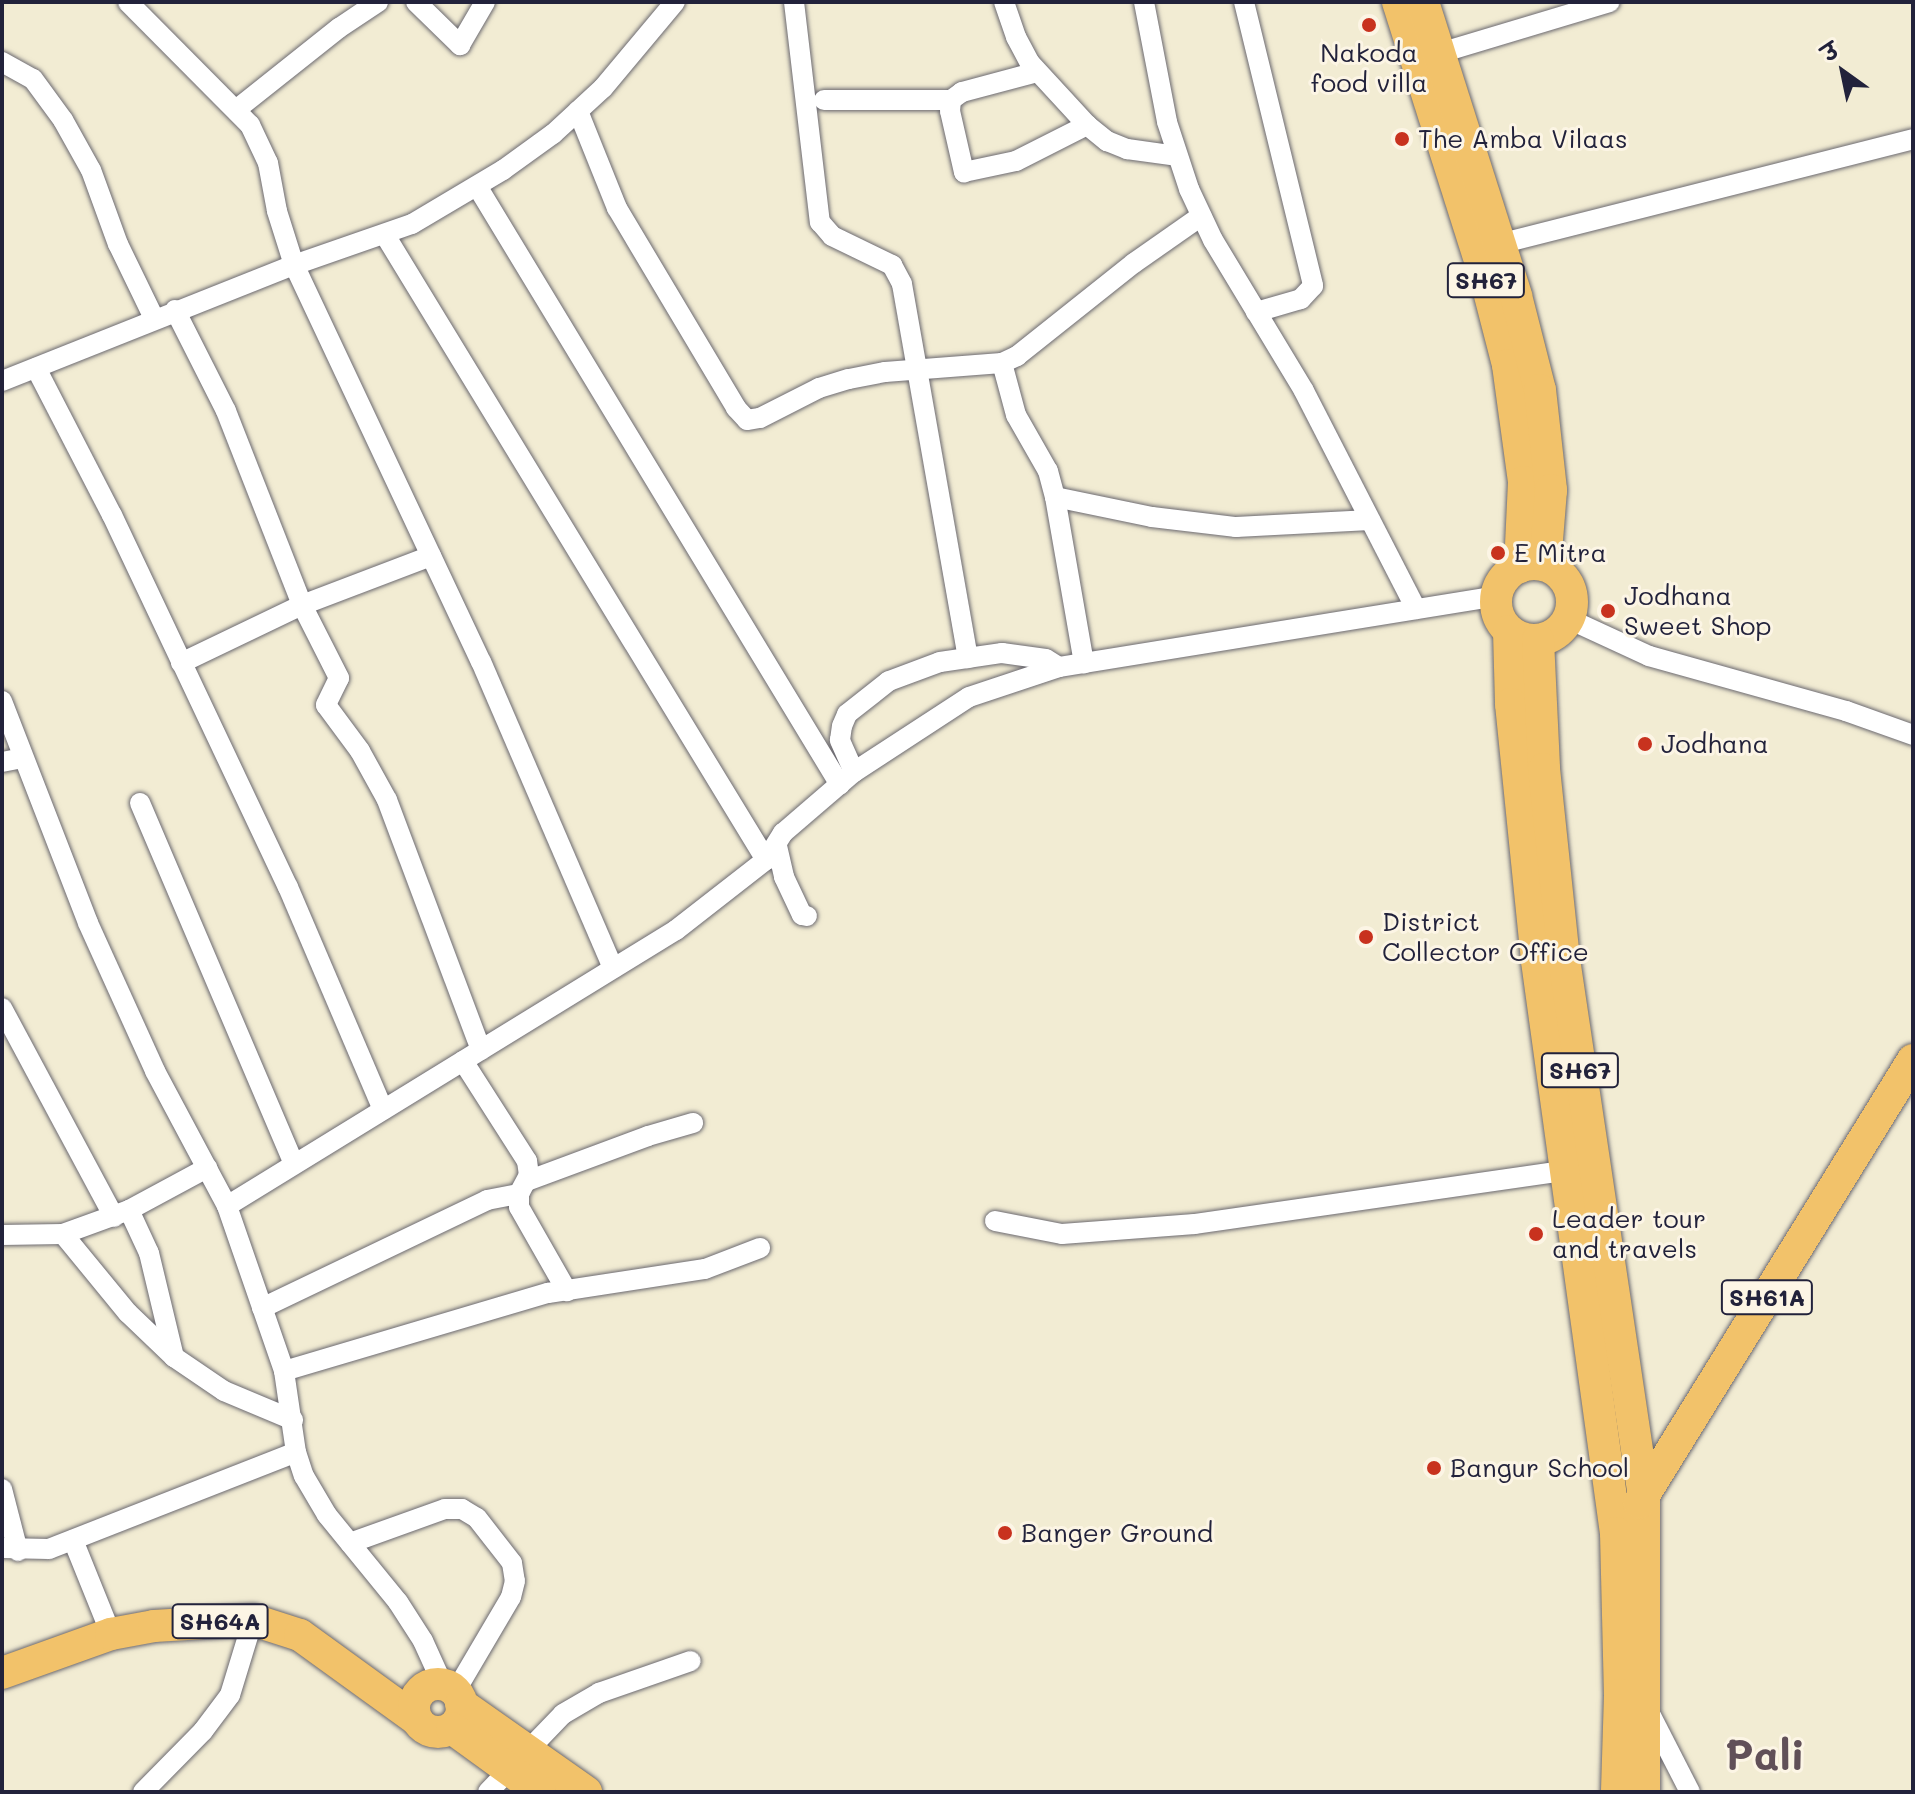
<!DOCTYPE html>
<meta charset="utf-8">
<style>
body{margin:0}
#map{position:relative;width:1915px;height:1794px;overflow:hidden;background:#f2ecd3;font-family:Mali,"Playpen Sans Deva",sans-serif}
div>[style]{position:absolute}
.roads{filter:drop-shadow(0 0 2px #6b6970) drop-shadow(0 0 2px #6b6970)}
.minor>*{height:20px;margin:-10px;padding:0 10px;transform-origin:10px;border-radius:10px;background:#fff}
.primary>*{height:32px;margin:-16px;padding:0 16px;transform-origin:16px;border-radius:16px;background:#f2c26a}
.primary>.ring{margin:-16px;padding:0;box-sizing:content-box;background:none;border:32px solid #f2c26a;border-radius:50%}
.dots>*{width:22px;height:22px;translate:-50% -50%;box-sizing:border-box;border:4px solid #fcf5e5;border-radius:50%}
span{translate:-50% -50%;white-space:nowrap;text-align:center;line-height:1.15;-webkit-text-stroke:6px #fcf5e5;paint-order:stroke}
.shield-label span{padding:2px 6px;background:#fcf5e5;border:2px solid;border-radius:6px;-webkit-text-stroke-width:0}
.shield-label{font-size:24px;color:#22223b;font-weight:700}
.poi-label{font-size:26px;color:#22223b}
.left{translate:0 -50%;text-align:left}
.town-label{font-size:42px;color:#615058;font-weight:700}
.frame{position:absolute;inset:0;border:4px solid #22223b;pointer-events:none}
.north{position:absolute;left:1803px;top:32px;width:80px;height:80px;-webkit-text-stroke:6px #fcf5e5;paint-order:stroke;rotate:327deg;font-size:22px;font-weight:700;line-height:32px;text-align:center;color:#22223b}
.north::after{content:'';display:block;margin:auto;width:28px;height:36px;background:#22223b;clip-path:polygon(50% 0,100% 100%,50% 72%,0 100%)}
</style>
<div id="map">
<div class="roads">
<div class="minor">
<div style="left:416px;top:2px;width:62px;rotate:44.3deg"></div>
<div style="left:460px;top:45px;width:50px;rotate:-59.8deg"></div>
<div style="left:794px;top:2px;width:222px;rotate:83.3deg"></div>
<div style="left:820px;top:222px;width:18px;rotate:49deg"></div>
<div style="left:832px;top:236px;width:67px;rotate:25.8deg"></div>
<div style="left:892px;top:265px;width:21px;rotate:62deg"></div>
<div style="left:902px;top:284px;width:380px;rotate:80deg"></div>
<div style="left:1004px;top:2px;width:37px;rotate:71deg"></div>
<div style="left:1016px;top:37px;width:30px;rotate:62deg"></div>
<div style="left:1030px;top:63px;width:84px;rotate:47.4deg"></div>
<div style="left:1087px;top:125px;width:26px;rotate:39deg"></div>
<div style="left:1107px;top:141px;width:22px;rotate:22deg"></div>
<div style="left:1127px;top:149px;width:50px;rotate:8deg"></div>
<div style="left:1144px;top:2px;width:122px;rotate:79.1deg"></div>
<div style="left:1167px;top:122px;width:71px;rotate:71.8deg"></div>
<div style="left:1189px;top:189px;width:56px;rotate:64.8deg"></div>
<div style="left:1213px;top:240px;width:176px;rotate:58.9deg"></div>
<div style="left:1304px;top:391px;width:245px;rotate:62.8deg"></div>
<div style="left:1244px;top:2px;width:292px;rotate:76.3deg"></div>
<div style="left:1313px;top:286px;width:18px;rotate:133deg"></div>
<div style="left:1301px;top:299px;width:47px;rotate:163.9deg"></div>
<div style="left:1440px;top:53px;width:177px;rotate:-16.7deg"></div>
<div style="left:2px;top:62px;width:35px;rotate:29deg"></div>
<div style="left:33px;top:79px;width:51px;rotate:53.8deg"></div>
<div style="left:63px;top:120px;width:57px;rotate:60.8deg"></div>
<div style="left:91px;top:170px;width:79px;rotate:70deg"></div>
<div style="left:118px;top:244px;width:82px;rotate:64.1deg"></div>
<div style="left:1037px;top:72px;width:78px;rotate:165.1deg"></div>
<div style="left:962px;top:92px;width:14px;rotate:144deg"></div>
<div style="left:951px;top:100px;width:11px;rotate:95deg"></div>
<div style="left:950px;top:111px;width:63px;rotate:77.1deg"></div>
<div style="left:964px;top:172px;width:53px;rotate:-11.9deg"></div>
<div style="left:1016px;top:161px;width:80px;rotate:-26.9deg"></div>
<div style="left:824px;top:100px;width:127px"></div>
<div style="left:237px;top:109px;width:130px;rotate:-38.5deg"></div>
<div style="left:339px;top:28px;width:47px;rotate:-33.7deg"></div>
<div style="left:578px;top:111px;width:105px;rotate:68.1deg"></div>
<div style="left:617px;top:208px;width:233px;rotate:59.2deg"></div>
<div style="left:736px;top:408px;width:16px;rotate:47deg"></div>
<div style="left:747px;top:420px;width:13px;rotate:-9deg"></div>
<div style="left:760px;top:418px;width:66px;rotate:-27deg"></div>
<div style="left:819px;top:388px;width:31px;rotate:-17deg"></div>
<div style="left:849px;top:379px;width:37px;rotate:-11deg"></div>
<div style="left:885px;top:372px;width:117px;rotate:-4.4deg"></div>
<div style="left:1002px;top:363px;width:17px;rotate:-25deg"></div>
<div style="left:1017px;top:356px;width:149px;rotate:-38.5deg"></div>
<div style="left:1134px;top:263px;width:82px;rotate:-35deg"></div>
<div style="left:477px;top:186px;width:700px;rotate:58.78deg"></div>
<div style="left:385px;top:235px;width:732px;rotate:58.63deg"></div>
<div style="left:1499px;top:244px;width:427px;rotate:-14.2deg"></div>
<div style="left:175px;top:310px;width:113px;rotate:63.2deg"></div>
<div style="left:226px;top:411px;width:208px;rotate:68.6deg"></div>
<div style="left:302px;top:605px;width:82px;rotate:63.1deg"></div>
<div style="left:339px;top:678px;width:30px;rotate:116deg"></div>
<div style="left:326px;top:705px;width:57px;rotate:53.5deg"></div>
<div style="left:360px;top:751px;width:56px;rotate:61.1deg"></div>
<div style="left:387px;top:800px;width:267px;rotate:69.4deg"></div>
<div style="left:1002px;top:363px;width:54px;rotate:74.9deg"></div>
<div style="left:1016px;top:415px;width:64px;rotate:60.3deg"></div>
<div style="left:1048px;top:471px;width:27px;rotate:75deg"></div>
<div style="left:1055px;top:497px;width:169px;rotate:80.1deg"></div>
<div style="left:36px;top:368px;width:165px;rotate:62.7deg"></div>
<div style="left:112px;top:515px;width:412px;rotate:64.7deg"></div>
<div style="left:288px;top:887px;width:242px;rotate:66.9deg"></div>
<div style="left:2px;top:381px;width:314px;rotate:-21.7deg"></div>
<div style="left:294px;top:265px;width:57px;rotate:-107.5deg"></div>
<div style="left:277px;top:211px;width:49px;rotate:-100.6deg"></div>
<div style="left:268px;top:163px;width:42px;rotate:-115.3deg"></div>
<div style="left:250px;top:125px;width:173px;rotate:-134.8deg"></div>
<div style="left:1055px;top:497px;width:99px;rotate:11.7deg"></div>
<div style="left:1152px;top:517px;width:85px;rotate:6.8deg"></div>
<div style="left:1236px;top:527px;width:134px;rotate:-3deg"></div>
<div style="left:1569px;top:619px;width:88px;rotate:24.8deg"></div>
<div style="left:1649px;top:656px;width:205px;rotate:15.6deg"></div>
<div style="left:1846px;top:711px;width:71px;rotate:19.7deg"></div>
<div style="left:181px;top:663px;width:134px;rotate:-25.6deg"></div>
<div style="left:302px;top:605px;width:138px;rotate:-20.8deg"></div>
<div style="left:2px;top:701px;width:238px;rotate:68.8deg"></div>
<div style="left:88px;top:923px;width:162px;rotate:65.6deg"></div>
<div style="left:155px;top:1071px;width:153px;rotate:61.9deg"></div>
<div style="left:227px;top:1206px;width:175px;rotate:70.9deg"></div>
<div style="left:284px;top:1371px;width:82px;rotate:81.6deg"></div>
<div style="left:296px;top:1452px;width:25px;rotate:72deg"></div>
<div style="left:304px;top:1476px;width:45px;rotate:59.5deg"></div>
<div style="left:327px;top:1515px;width:112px;rotate:50.8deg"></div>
<div style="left:398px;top:1602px;width:46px;rotate:57.3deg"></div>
<div style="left:423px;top:1641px;width:48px;rotate:65.6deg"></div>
<div style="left:2px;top:762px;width:21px;rotate:-11deg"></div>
<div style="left:854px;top:772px;width:35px;rotate:-114deg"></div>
<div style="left:840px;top:740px;width:14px;rotate:-82deg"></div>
<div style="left:842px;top:726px;width:13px;rotate:-67deg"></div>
<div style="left:847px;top:714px;width:53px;rotate:-38.2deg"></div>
<div style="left:889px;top:681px;width:54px;rotate:-20.4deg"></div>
<div style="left:940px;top:662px;width:63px;rotate:-8.3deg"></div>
<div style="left:1002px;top:653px;width:44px;rotate:7.8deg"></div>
<div style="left:1046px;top:659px;width:15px;rotate:32deg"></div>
<div style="left:140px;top:803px;width:392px;rotate:66.9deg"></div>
<div style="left:777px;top:846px;width:32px;rotate:77deg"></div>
<div style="left:784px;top:877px;width:42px;rotate:64.7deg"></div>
<div style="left:802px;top:915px;width:5px;rotate:11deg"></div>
<div style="left:613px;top:968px;width:333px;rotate:-113.3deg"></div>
<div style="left:481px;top:662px;width:439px;rotate:-115.2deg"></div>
<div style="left:294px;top:265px;width:125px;rotate:-19.2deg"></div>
<div style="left:412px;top:224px;width:106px;rotate:-30.7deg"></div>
<div style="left:503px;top:170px;width:62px;rotate:-35.8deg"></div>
<div style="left:553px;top:134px;width:68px;rotate:-42.6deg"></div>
<div style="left:603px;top:88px;width:112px;rotate:-50.1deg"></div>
<div style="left:2px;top:1008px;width:237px;rotate:61.8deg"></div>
<div style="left:463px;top:1061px;width:119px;rotate:57.4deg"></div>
<div style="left:527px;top:1161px;width:14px;rotate:82deg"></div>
<div style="left:529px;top:1175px;width:21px;rotate:118deg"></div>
<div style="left:519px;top:1194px;width:13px;rotate:90deg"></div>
<div style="left:519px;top:1207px;width:97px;rotate:60.3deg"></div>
<div style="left:527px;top:1181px;width:129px;rotate:-20.4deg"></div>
<div style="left:648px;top:1136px;width:47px;rotate:-16.1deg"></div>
<div style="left:227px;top:1206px;width:527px;rotate:-31.58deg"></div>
<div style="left:676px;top:930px;width:114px;rotate:-37.9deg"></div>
<div style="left:766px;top:860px;width:32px;rotate:-58deg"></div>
<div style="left:783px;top:833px;width:94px;rotate:-40.7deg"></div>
<div style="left:854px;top:772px;width:137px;rotate:-33.1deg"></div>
<div style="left:969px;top:697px;width:95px;rotate:-18.4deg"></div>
<div style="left:1059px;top:667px;width:443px;rotate:-9.2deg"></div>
<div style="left:129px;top:1210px;width:47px;rotate:65.1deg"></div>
<div style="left:149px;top:1253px;width:107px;rotate:76.5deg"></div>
<div style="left:995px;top:1221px;width:68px;rotate:11deg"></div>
<div style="left:1062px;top:1234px;width:133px;rotate:-4.3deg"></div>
<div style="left:1195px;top:1224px;width:374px;rotate:-8.2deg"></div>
<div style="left:63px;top:1234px;width:102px;rotate:50.6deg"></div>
<div style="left:128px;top:1313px;width:64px;rotate:43.7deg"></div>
<div style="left:174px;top:1357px;width:60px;rotate:34.2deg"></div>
<div style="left:224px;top:1391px;width:75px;rotate:22.8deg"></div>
<div style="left:2px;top:1235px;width:61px;rotate:-0.9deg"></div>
<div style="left:63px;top:1234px;width:70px;rotate:-20deg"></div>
<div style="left:129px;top:1210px;width:89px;rotate:-28.3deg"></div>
<div style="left:262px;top:1308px;width:250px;rotate:-25.6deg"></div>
<div style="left:487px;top:1200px;width:33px;rotate:-11deg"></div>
<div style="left:284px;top:1371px;width:275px;rotate:-16.5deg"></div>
<div style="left:548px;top:1293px;width:159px;rotate:-8.7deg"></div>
<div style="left:705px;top:1269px;width:59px;rotate:-20.9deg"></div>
<div style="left:2px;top:1489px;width:64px;rotate:75.5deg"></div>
<div style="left:73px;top:1540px;width:101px;rotate:68deg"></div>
<div style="left:350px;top:1543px;width:101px;rotate:-19.7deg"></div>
<div style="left:445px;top:1509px;width:17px"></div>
<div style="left:462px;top:1509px;width:17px;rotate:31deg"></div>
<div style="left:477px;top:1518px;width:57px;rotate:52.1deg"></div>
<div style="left:512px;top:1563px;width:18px;rotate:81deg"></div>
<div style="left:515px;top:1581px;width:16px;rotate:104deg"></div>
<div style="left:511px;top:1597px;width:110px;rotate:120.5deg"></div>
<div style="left:2px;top:1548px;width:47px;rotate:1.2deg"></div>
<div style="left:49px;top:1549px;width:265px;rotate:-21.4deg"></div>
<div style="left:1648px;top:1710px;width:92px;rotate:62.9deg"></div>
<div style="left:143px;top:1792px;width:86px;rotate:-45.5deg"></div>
<div style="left:203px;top:1731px;width:45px;rotate:-53.1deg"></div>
<div style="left:230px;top:1695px;width:78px;rotate:-73deg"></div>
<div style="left:488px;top:1792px;width:108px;rotate:-46.1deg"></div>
<div style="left:563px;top:1714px;width:42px;rotate:-30.3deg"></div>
<div style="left:599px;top:1693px;width:97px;rotate:-19.2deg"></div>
</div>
<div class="primary">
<div style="left:1398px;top:2px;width:287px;rotate:72.4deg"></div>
<div style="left:1485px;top:276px;width:92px;rotate:75.5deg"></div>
<div style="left:1508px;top:365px;width:118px;rotate:82.2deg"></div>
<div style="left:1524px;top:482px;width:85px;rotate:92.7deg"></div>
<div style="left:1423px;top:2px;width:308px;rotate:72.4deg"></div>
<div style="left:1516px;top:296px;width:97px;rotate:75.7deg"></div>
<div style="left:1540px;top:390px;width:101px;rotate:83.7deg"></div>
<div style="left:1551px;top:490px;width:75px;rotate:94.6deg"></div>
<div class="ring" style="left:1496px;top:564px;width:44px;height:44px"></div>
<div style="left:1509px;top:631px;width:73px;rotate:88.4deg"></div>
<div style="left:1511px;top:704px;width:258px;rotate:84.2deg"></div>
<div style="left:1537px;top:961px;width:577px;rotate:82.14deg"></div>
<div style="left:1616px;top:1533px;width:162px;rotate:88.6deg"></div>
<div style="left:1620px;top:1695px;width:97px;rotate:91.8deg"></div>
<div style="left:1538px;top:640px;width:129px;rotate:87.3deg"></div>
<div style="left:1544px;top:769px;width:191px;rotate:84deg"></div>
<div style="left:1564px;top:959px;width:544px;rotate:81.54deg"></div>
<div style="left:1644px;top:1497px;width:295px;rotate:90deg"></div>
<div style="left:1639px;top:1503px;width:521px;rotate:-58.26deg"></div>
<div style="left:2px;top:1673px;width:116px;rotate:-19.7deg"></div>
<div style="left:111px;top:1634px;width:44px;rotate:-10.5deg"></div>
<div style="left:154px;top:1626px;width:99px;rotate:-3.5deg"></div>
<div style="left:253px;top:1620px;width:49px;rotate:17.7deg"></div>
<div style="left:300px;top:1635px;width:143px;rotate:35.9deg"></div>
<div class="ring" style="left:414px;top:1684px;width:16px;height:16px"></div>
<div style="left:461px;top:1704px;width:153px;rotate:35.1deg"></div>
<div style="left:452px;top:1728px;width:109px;rotate:36deg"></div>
</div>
</div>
<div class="dots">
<div style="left:1369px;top:25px;background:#c8321e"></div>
<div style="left:1402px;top:139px;background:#c8321e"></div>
<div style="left:1498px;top:553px;background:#c8321e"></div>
<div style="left:1608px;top:611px;background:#c8321e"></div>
<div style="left:1645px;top:744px;background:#c8321e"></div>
<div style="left:1366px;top:937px;background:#c8321e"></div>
<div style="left:1536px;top:1234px;background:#c8321e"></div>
<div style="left:1434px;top:1468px;background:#c8321e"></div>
<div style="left:1005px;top:1533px;background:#c8321e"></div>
</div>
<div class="shield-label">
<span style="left:1486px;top:280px">SH67</span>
<span style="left:1580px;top:1070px">SH67</span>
<span style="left:1767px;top:1297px">SH61A</span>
<span style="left:220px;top:1621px">SH64A</span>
</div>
<div class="poi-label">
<span style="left:1369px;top:68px">Nakoda<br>food villa</span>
<span class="left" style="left:1418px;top:139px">The Amba Vilaas</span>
<span class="left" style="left:1514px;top:553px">E Mitra</span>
<span class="left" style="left:1624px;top:611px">Jodhana<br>Sweet Shop</span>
<span class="left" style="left:1661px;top:744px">Jodhana</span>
<span class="left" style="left:1382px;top:937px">District<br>Collector Office</span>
<span class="left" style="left:1552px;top:1234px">Leader tour<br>and travels</span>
<span class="left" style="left:1450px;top:1468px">Bangur School</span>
<span class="left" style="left:1021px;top:1533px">Banger Ground</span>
</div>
<div class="town-label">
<span style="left:1765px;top:1754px">Pali</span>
</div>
<div class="frame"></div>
<div class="north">उ</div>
</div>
